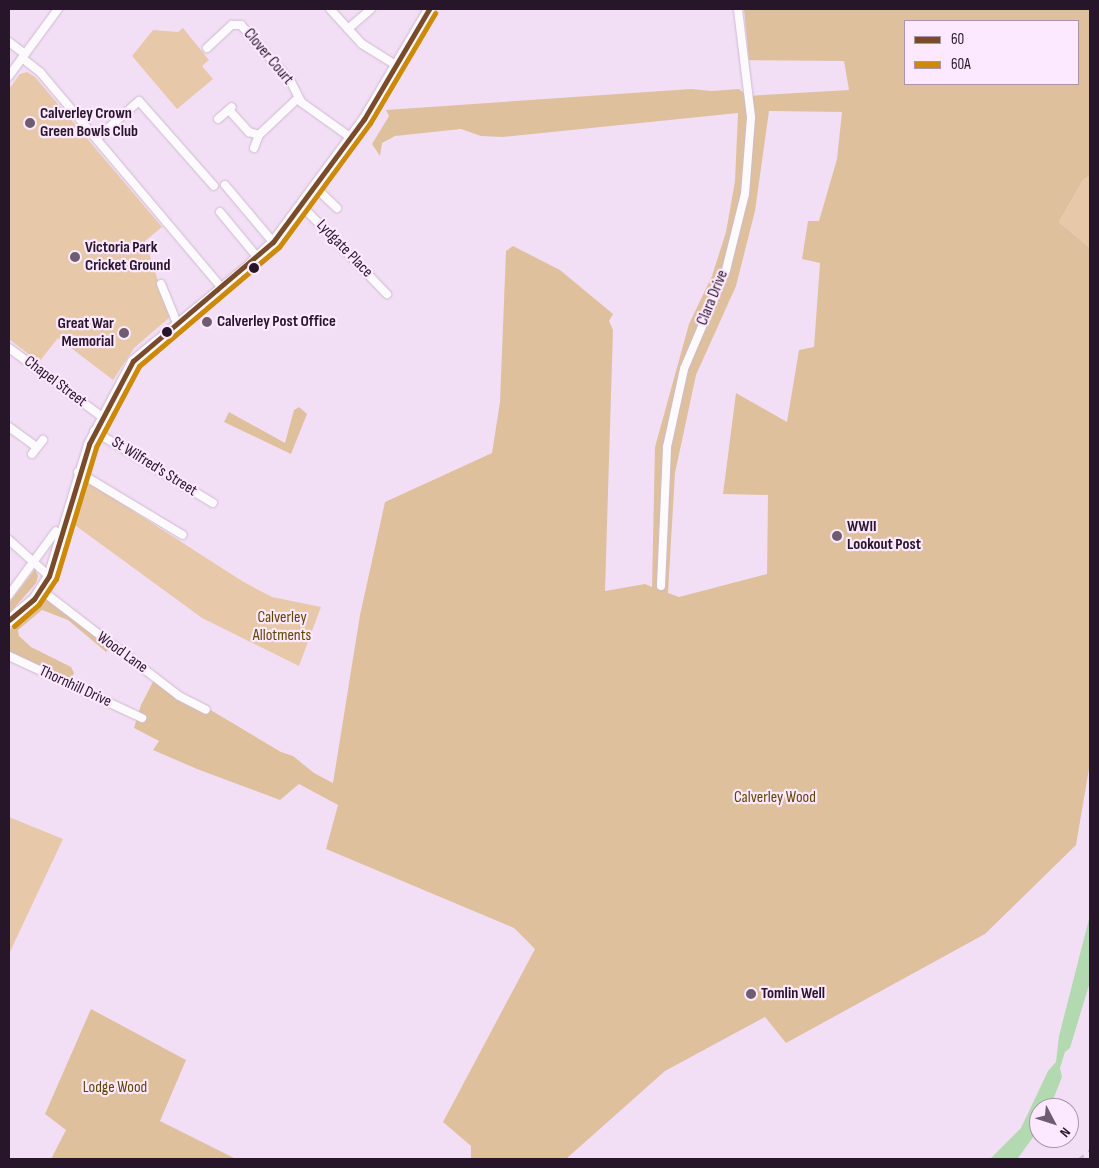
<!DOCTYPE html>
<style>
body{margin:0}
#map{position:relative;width:1099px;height:1168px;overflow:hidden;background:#f3dff5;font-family:"Sofia Sans Condensed",sans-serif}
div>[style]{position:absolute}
.green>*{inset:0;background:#e7c9a9}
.forest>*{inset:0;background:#dfc09d}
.water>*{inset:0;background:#b3d9b1}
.roads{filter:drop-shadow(0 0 1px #cdbbcf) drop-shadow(0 0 1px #cdbbcf)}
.minor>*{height:8px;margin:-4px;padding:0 4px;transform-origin:4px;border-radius:4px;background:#fdfafe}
.primary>*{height:11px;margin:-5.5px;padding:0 5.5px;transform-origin:5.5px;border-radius:5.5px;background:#fdfafe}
.rail>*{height:2.5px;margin-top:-1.25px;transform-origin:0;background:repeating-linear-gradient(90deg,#c9c3ca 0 6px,transparent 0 12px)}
.bus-1>*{height:5px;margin:-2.5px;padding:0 2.5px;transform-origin:2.5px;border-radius:2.5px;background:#7a4b2a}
.bus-2>*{height:5px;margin:-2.5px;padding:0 2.5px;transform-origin:2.5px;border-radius:2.5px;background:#cd8908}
.dots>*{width:14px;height:14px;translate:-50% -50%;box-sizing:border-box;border:2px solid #fde9ff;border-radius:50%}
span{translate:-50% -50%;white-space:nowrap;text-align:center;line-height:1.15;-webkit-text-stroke:4.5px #fde9ff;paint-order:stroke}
.street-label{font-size:16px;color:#271629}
.poi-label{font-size:16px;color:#271629;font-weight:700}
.left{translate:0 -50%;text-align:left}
.right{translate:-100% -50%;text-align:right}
.park-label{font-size:16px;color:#604500}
.frame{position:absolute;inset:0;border:10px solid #271629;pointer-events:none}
.legend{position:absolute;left:904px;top:20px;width:175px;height:65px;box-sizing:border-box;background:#fde9ff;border:1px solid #a795a9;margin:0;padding:6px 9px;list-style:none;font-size:15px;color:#271629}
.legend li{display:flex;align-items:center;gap:10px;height:25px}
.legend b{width:25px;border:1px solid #a795a9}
.north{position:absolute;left:1029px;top:1098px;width:50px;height:50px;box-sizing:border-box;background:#fde9ff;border:1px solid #a795a9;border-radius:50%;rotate:130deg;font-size:14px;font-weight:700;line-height:20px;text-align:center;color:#271629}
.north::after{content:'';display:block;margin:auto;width:18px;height:22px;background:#6e5c70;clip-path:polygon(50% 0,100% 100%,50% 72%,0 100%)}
</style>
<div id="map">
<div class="green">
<div style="clip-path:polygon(183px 28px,209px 60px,202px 66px,213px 79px,177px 109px,132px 56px,153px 30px,178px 32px)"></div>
<div style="clip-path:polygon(27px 72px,35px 77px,162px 227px,145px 241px,170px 317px,134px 348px,113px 380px,58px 338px,39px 362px,9px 339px,9px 89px,20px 74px)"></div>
<div style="clip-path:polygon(1090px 175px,1090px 248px,1059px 222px,1083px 180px)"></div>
<div style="clip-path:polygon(85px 480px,242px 581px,272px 597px,321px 607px,299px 666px,202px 618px,72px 523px)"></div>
<div style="clip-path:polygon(9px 817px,63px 839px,9px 954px)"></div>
</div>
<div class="forest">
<div style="clip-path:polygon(evenodd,744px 9px,1090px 9px,1090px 175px,1083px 180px,1059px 222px,1090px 248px,1090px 763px,1076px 845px,985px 934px,786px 1043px,765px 1017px,665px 1071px,566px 1159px,471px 1159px,471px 1146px,443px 1122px,535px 949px,514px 928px,326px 849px,338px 805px,299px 784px,280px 800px,197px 769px,153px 750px,159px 741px,134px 728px,141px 705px,157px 674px,182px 693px,281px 752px,293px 756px,314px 773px,333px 783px,360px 615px,385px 502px,492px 453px,500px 402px,506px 251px,513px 246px,560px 270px,613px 314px,609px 321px,613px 330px,605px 591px,645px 584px,652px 587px,655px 447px,689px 324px,712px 276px,726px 232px,735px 181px,738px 113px,502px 137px,481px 136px,461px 129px,395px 136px,382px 143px,380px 156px,372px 144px,389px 116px,386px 110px,691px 89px,712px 91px,739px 89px,747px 96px,849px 90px,844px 61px,749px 60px,744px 9px,905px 21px,1078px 21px,1078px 84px,905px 84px,905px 21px,744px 9px,769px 111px,842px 112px,837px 159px,819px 221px,808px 221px,802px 259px,820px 263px,814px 347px,799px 350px,787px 422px,736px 393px,723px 494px,768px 495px,767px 574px,679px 597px,668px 593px,675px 473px,696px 375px,736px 286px,755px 211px,769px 111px)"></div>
<div style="clip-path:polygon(299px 407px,307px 414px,291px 454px,224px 422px,229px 412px,285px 443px,294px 410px)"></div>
<div style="clip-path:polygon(35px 569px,38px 576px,36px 583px,9px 614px,9px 603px)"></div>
<div style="clip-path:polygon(45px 595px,110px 647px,106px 652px,68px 620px,42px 610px,18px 630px,19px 636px,31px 647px,71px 667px,74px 673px,70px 681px,9px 652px,9px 630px,27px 617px)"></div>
<div style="clip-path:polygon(91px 1009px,186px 1060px,160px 1121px,236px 1159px,51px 1159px,66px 1130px,45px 1114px)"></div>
</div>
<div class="water">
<div style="clip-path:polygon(1090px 915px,1090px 982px,1070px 1048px,1065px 1052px,1060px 1068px,1062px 1077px,1056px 1092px,1050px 1108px,1039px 1108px,1039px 1129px,1018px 1158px,990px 1159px,1021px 1128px,1048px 1071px,1056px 1062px,1059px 1036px)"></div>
</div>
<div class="roads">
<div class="minor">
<div style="left:330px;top:9px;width:47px;rotate:47.6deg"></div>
<div style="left:362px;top:44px;width:39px;rotate:32deg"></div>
<div style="left:348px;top:29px;width:30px;rotate:-41deg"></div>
<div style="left:9px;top:42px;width:20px;rotate:37deg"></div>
<div style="left:207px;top:48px;width:34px;rotate:-43deg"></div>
<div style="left:232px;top:25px;width:9px"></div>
<div style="left:241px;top:25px;width:76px;rotate:48.7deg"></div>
<div style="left:291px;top:82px;width:22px;rotate:63deg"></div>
<div style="left:301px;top:102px;width:60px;rotate:35.5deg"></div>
<div style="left:22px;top:58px;width:23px;rotate:38deg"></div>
<div style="left:40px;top:72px;width:282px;rotate:49.9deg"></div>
<div style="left:9px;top:76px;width:83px;rotate:-53.8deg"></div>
<div style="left:229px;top:110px;width:30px;rotate:48deg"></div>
<div style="left:249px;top:132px;width:10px;rotate:17deg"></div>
<div style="left:259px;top:135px;width:54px;rotate:-43.5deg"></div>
<div style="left:218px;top:119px;width:18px;rotate:-41deg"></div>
<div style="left:97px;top:138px;width:56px;rotate:-41.4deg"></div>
<div style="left:139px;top:101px;width:113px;rotate:48.6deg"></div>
<div style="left:254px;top:148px;width:14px;rotate:-69deg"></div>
<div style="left:225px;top:185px;width:75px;rotate:49.9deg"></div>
<div style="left:314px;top:186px;width:32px;rotate:44deg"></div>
<div style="left:301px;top:205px;width:124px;rotate:46deg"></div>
<div style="left:220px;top:212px;width:60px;rotate:50.4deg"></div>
<div style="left:161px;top:284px;width:42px;rotate:67.7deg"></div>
<div style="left:9px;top:348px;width:114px;rotate:36.5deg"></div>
<div style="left:9px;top:427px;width:34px;rotate:36deg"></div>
<div style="left:94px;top:431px;width:139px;rotate:31.2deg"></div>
<div style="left:32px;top:454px;width:18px;rotate:-52deg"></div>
<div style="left:78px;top:472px;width:122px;rotate:31deg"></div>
<div style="left:9px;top:540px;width:54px;rotate:42deg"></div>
<div style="left:661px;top:586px;width:139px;rotate:-87.5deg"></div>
<div style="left:667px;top:447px;width:80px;rotate:-77.7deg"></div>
<div style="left:684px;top:369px;width:108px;rotate:-67deg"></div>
<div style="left:726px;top:270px;width:78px;rotate:-76deg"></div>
<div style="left:745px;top:194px;width:77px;rotate:-85.5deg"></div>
<div style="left:751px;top:117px;width:109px;rotate:-96.9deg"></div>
<div style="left:41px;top:590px;width:174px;rotate:37.5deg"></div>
<div style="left:179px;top:696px;width:30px;rotate:27deg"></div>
<div style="left:9px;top:595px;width:79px;rotate:-53.7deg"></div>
<div style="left:9px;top:656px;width:147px;rotate:25deg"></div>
</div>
<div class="primary">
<div style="left:9px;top:620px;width:33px;rotate:-40deg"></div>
<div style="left:34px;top:599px;width:27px;rotate:-57deg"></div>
<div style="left:49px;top:576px;width:138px;rotate:-73.1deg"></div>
<div style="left:89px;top:444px;width:94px;rotate:-62.1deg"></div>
<div style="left:133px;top:361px;width:146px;rotate:-39.5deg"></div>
<div style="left:246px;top:268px;width:37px;rotate:-44deg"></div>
<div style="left:273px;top:242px;width:153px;rotate:-53.5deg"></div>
<div style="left:364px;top:119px;width:128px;rotate:-59.4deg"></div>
</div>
</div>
<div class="rail">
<div style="left:1079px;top:1159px;width:14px;rotate:-39deg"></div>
</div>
<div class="bus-1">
<div style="left:9px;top:620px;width:33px;rotate:-40deg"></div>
<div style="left:34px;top:599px;width:27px;rotate:-57deg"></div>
<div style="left:49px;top:576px;width:138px;rotate:-73.1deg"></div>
<div style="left:89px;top:444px;width:94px;rotate:-62.1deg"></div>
<div style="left:133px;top:361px;width:184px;rotate:-40.4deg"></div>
<div style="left:273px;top:242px;width:153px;rotate:-53.5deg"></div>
<div style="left:364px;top:119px;width:128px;rotate:-59.4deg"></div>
</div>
<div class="bus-2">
<div style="left:14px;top:626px;width:33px;rotate:-41deg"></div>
<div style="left:39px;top:604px;width:30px;rotate:-56deg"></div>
<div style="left:56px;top:579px;width:138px;rotate:-73.1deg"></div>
<div style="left:96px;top:447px;width:92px;rotate:-62deg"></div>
<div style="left:139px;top:366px;width:184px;rotate:-40.4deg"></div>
<div style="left:279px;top:247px;width:154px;rotate:-53.7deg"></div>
<div style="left:370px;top:123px;width:128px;rotate:-59.4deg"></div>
</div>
<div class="dots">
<div style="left:30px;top:123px;background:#6e5c70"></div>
<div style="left:75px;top:257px;background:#6e5c70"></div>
<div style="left:254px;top:268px;background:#271629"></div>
<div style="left:207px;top:322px;background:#6e5c70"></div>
<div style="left:167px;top:332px;background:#271629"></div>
<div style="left:124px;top:333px;background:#6e5c70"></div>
<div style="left:837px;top:536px;background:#6e5c70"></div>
<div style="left:751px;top:994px;background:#6e5c70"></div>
</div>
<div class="street-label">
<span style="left:268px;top:57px;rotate:50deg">Clover Court</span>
<span style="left:344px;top:249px;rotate:46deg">Lydgate Place</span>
<span style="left:713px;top:298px;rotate:-68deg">Clara Drive</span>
<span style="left:55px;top:382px;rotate:37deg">Chapel Street</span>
<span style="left:154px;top:467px;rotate:32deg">St Wilfred's Street</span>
<span style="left:122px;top:653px;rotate:36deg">Wood Lane</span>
<span style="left:75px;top:687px;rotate:25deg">Thornhill Drive</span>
</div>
<div class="poi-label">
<span class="left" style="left:40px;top:123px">Calverley Crown<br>Green Bowls Club</span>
<span class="left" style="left:85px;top:257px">Victoria Park<br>Cricket Ground</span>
<span class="left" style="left:217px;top:322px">Calverley Post Office</span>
<span class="right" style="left:114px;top:333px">Great War<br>Memorial</span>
<span class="left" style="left:847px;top:536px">WWII<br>Lookout Post</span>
<span class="left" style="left:761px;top:994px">Tomlin Well</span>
</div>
<div class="park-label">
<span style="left:282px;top:627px">Calverley<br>Allotments</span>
<span style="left:775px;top:798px">Calverley Wood</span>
<span style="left:115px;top:1088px">Lodge Wood</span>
</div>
<div class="frame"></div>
<ul class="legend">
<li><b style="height:6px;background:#7a4b2a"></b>60</li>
<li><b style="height:6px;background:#cd8908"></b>60A</li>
</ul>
<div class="north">N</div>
</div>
